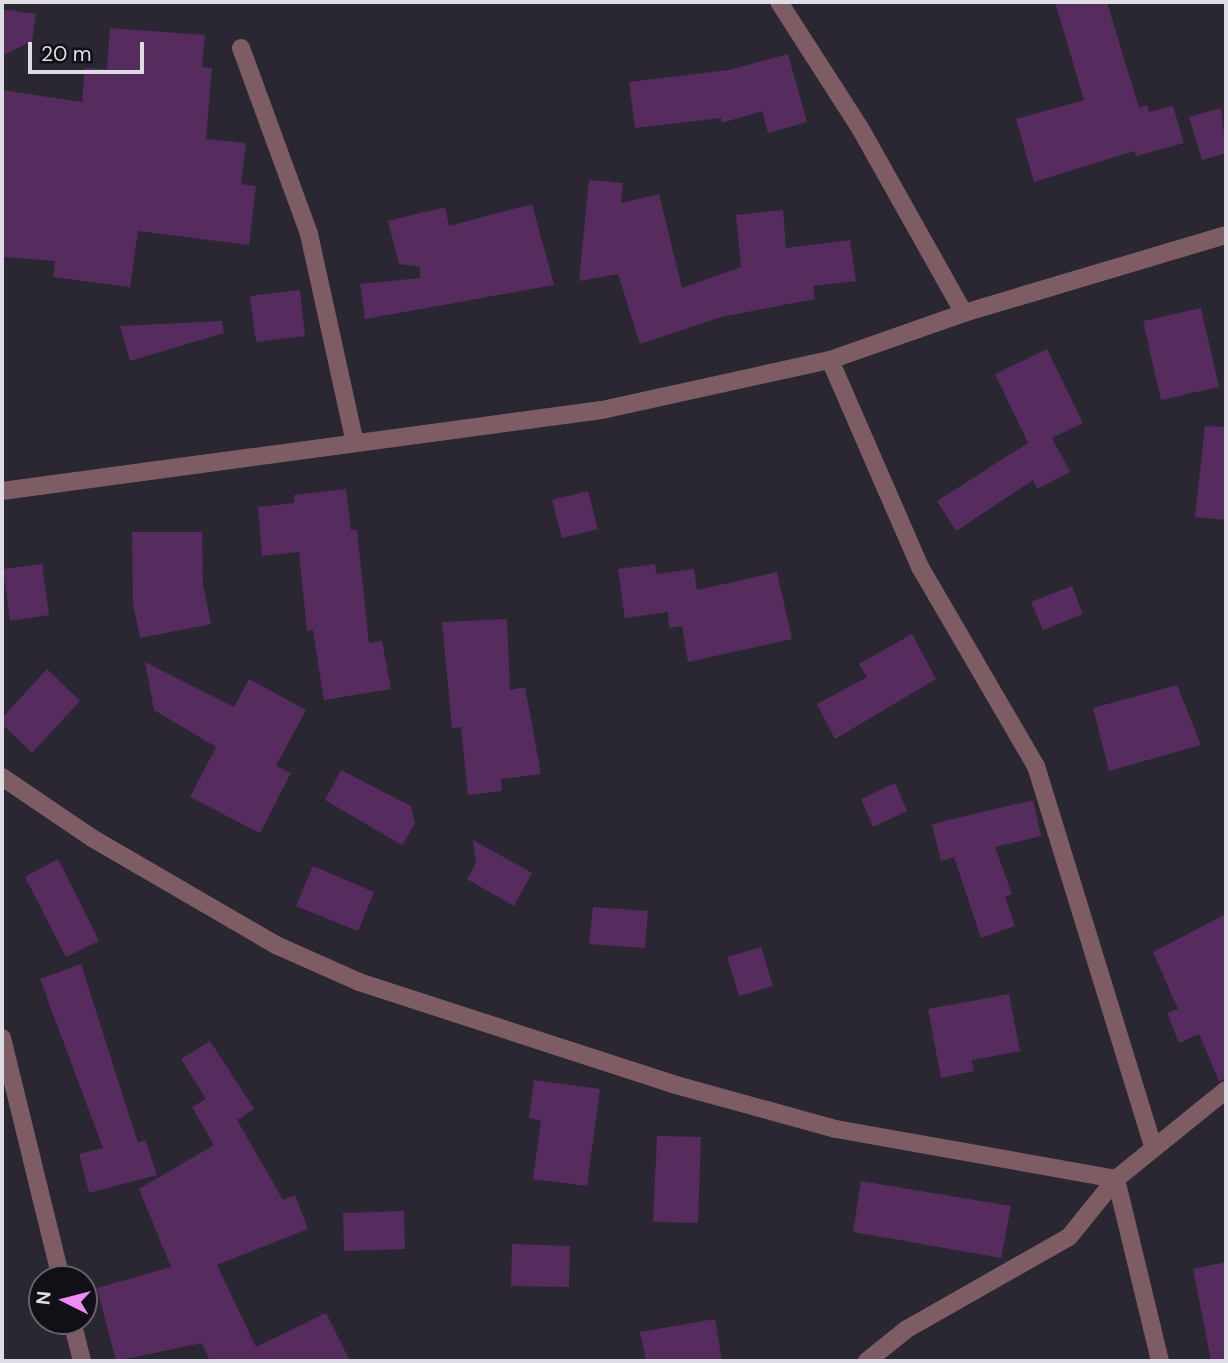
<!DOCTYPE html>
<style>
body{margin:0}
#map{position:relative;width:1228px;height:1363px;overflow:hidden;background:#2a2632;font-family:"DM Sans",sans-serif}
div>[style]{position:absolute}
.building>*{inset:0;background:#562c5f}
.minor>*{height:18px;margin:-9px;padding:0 9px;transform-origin:9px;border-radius:9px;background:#7d5c63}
span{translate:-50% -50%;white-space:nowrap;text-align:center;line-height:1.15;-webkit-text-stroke:7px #121016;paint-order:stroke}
.frame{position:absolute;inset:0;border:4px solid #dedce4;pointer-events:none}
.north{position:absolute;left:28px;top:1265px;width:70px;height:70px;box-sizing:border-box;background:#121016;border:2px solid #646268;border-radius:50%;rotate:276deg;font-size:19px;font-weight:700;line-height:28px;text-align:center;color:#dedce4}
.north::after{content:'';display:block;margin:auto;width:24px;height:32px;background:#f08bf5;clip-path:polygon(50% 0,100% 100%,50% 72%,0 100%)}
.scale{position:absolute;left:28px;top:42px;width:116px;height:32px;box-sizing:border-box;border:4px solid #dedce4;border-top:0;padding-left:9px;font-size:21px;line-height:24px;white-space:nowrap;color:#dedce4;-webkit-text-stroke:5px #121016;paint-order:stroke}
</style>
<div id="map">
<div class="building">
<div style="clip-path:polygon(1055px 2px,1107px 2px,1139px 108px,1147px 105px,1149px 112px,1173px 106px,1184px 143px,1136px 156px,1134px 151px,1034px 182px,1016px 119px,1084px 100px)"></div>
<div style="clip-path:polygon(2px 9px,36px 14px,32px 41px,2px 56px)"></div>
<div style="clip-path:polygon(110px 28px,205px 35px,202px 67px,212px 68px,206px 139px,246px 143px,241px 184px,256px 186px,249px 245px,138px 231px,130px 287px,53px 277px,55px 261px,2px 257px,2px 90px,82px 102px,85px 68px,107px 69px)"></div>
<div style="clip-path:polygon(788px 54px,807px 122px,768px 133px,762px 111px,722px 123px,721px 118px,635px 128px,629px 82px,729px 70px)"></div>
<div style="clip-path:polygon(1221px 108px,1226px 153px,1202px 160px,1189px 117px)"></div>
<div style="clip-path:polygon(589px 180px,623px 183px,621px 203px,659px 194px,682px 288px,741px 267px,736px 215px,783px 210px,786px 248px,850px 240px,856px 281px,813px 286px,815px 299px,721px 317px,640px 344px,618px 274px,579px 281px)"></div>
<div style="clip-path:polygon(532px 204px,554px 285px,365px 319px,360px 284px,420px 278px,420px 267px,399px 264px,388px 221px,445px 207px,449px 226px)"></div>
<div style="clip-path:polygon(300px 290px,305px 336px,256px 342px,250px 296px)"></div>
<div style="clip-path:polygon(1201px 308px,1219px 387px,1161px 400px,1143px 321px)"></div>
<div style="clip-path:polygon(222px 321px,224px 333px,130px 361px,120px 326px)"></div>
<div style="clip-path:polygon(1047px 349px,1083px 423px,1052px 438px,1070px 472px,1037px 489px,1033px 480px,956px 531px,937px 501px,1028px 443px,995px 374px)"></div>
<div style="clip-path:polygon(1205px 426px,1226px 427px,1226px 520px,1195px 517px)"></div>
<div style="clip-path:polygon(346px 489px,351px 530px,357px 530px,369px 643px,382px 641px,391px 689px,324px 700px,313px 630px,307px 631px,299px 552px,262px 556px,258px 507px,294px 503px,294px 495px)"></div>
<div style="clip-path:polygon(588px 491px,598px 529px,562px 538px,552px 500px)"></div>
<div style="clip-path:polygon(132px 532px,202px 532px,203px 585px,211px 624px,140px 638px,133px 603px)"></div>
<div style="clip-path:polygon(42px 564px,49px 615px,10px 621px,3px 569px)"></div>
<div style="clip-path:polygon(655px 564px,656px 574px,694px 569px,697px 590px,777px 572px,792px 639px,688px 662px,682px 626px,669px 628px,668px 612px,625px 618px,618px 569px)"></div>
<div style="clip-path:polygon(1072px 586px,1083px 614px,1043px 630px,1031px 602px)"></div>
<div style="clip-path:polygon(507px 619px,510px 690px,525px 687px,541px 774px,501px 779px,502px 791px,468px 795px,461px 727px,452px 728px,442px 622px)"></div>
<div style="clip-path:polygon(912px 634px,936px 679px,835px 739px,817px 704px,867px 677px,859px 664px)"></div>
<div style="clip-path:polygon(145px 662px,234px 707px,249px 679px,306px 710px,276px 766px,291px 773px,260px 833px,190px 797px,216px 747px,154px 710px)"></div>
<div style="clip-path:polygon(47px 669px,80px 701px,32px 753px,2px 724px,2px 718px)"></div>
<div style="clip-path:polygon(1177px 685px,1201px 745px,1109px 771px,1093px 708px)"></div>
<div style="clip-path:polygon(341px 770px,411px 806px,415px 824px,402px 845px,325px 800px)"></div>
<div style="clip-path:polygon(895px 783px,907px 811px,873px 827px,861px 799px)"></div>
<div style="clip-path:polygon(1033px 800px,1041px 836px,995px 847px,1012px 894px,1005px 897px,1015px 926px,981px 938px,954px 857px,941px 861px,932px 824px)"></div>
<div style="clip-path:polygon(473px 840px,532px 873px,514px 906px,467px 879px,476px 862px)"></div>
<div style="clip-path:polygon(58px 859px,99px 941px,66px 957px,25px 877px)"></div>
<div style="clip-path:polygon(313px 866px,374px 892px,358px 931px,296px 906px)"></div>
<div style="clip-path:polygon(593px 907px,648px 911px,645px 948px,589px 944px)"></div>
<div style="clip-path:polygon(1226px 914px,1226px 1079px,1219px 1081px,1199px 1034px,1179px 1043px,1167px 1013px,1178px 1009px,1153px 952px)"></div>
<div style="clip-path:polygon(761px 947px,773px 986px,739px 996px,727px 957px)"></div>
<div style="clip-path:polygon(81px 964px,138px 1143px,145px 1140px,157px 1175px,89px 1193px,79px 1154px,103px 1148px,40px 979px)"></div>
<div style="clip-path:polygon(1009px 994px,1020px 1051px,972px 1060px,974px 1071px,941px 1078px,928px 1009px)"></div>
<div style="clip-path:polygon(210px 1041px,254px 1109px,237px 1120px,283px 1200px,295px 1195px,308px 1229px,217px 1265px,256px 1347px,326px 1313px,350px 1361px,210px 1361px,202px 1343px,116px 1361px,97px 1288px,171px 1267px,139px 1189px,214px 1145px,192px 1107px,206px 1099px,181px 1059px)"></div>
<div style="clip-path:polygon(534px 1080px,600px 1089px,587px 1186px,533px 1179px,541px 1120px,529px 1118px)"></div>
<div style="clip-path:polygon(657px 1136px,701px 1137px,698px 1223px,653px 1222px)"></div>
<div style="clip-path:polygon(861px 1181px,1011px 1206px,1001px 1258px,853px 1232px)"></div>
<div style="clip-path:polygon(404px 1211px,405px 1249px,344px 1251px,343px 1213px)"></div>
<div style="clip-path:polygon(512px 1244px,570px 1246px,569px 1287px,511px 1286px)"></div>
<div style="clip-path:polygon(1226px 1262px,1226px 1361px,1211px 1361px,1193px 1269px)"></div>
<div style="clip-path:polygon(715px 1319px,722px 1361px,646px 1361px,640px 1332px)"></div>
</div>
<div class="minor">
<div style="left:779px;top:2px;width:150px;rotate:57.3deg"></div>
<div style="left:860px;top:128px;width:212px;rotate:60.7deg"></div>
<div style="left:241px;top:48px;width:198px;rotate:69.9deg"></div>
<div style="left:309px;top:234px;width:210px;rotate:77.6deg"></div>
<div style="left:830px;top:360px;width:226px;rotate:66.5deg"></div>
<div style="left:920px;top:567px;width:230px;rotate:59.8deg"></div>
<div style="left:1036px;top:766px;width:399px;rotate:72.9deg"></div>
<div style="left:2px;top:491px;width:605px;rotate:-7.69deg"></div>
<div style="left:602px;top:410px;width:233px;rotate:-12.4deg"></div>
<div style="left:830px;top:360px;width:142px;rotate:-19.3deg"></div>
<div style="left:964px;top:313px;width:273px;rotate:-16.6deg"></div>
<div style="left:2px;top:777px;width:109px;rotate:34.1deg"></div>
<div style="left:92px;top:838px;width:213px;rotate:30.2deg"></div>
<div style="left:276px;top:945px;width:91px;rotate:24deg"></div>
<div style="left:359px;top:982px;width:333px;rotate:18deg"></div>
<div style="left:676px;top:1085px;width:166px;rotate:15.4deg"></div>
<div style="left:836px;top:1129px;width:284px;rotate:10.1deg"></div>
<div style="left:1116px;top:1179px;width:187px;rotate:76.4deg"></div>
<div style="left:2px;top:1038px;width:248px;rotate:76.2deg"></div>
<div style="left:72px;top:1321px;width:41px;rotate:76deg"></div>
<div style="left:867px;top:1361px;width:51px;rotate:-38.7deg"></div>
<div style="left:907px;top:1329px;width:186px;rotate:-29.6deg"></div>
<div style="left:1069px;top:1237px;width:75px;rotate:-51deg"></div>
<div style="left:1116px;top:1179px;width:141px;rotate:-39deg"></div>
</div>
<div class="frame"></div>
<div class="north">N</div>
<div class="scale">20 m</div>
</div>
